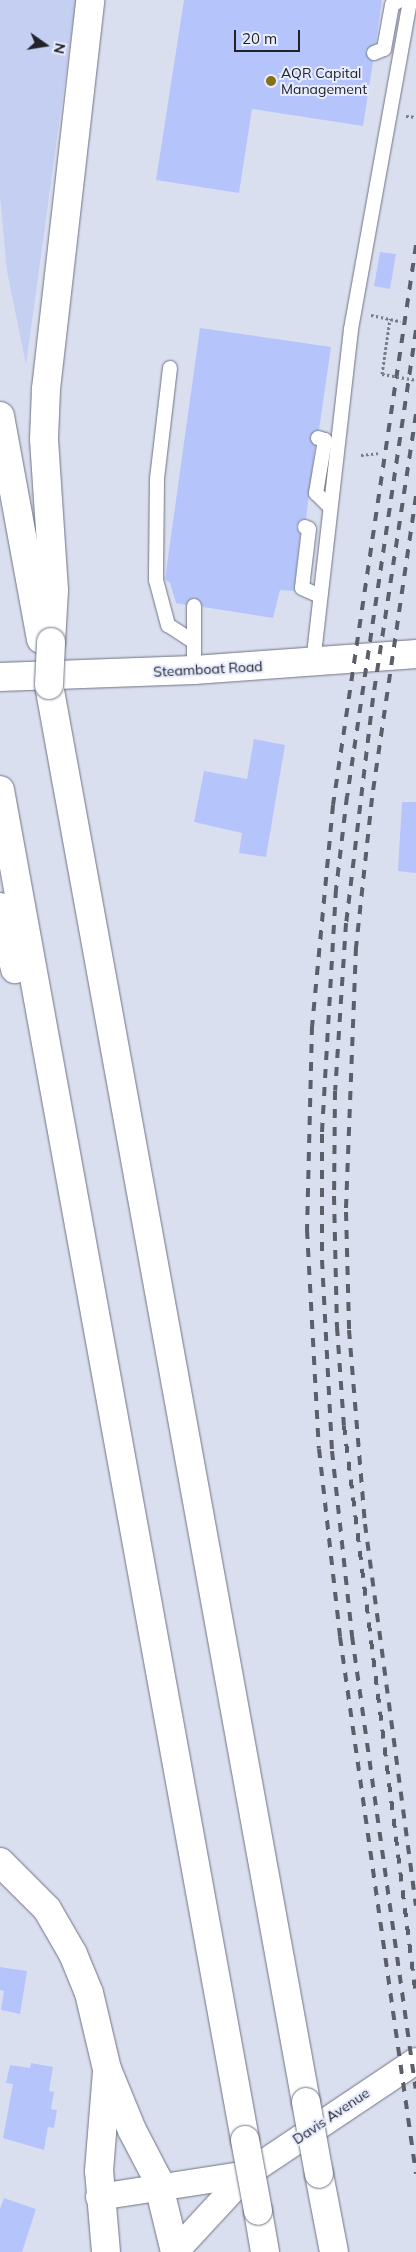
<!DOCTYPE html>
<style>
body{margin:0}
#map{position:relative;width:416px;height:2252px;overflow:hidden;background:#dadff0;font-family:Mulish,sans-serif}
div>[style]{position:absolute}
.green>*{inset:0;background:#c5cff2}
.building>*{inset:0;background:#b5c5fc}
.path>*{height:3px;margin-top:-1.5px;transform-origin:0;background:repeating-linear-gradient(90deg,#7a7e89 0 2.5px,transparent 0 5px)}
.roads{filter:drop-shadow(0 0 1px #6f7483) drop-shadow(0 0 1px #6f7483)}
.lane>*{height:14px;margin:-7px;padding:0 7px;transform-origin:7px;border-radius:7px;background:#fff}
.street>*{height:26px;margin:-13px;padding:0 13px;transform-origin:13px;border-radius:13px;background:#fff}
.secondary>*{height:28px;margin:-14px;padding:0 14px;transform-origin:14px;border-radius:14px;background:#fff}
.highway>*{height:28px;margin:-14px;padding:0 14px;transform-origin:14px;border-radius:14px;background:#fff}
.rail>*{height:4px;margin-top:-2px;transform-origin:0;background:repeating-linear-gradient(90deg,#5c5f69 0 9px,transparent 0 18px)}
.path-bridge>*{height:3px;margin-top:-1.5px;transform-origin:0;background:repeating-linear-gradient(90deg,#7a7e89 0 2.5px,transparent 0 5px)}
.bridges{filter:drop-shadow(0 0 1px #6f7483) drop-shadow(0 0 1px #6f7483)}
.highway-bridge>*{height:28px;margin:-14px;padding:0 14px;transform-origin:14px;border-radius:14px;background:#fff}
.dots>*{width:14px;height:14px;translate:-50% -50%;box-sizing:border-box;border:2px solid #e7ecfe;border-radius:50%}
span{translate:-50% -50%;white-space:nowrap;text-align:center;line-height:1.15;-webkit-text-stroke:4px #e7ecfe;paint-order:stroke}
.poi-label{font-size:14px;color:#212329}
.left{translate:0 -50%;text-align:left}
.street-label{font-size:14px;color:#212329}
.north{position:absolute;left:20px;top:20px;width:50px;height:50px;-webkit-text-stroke:4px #e7ecfe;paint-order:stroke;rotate:103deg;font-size:14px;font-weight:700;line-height:20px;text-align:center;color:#212329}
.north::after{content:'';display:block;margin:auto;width:18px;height:22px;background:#212329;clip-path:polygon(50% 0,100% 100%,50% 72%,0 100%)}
.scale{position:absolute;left:234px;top:30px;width:66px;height:22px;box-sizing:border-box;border:2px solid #212329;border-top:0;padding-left:6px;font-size:15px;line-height:18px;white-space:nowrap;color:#212329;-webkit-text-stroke:4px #e7ecfe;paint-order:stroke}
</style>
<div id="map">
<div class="green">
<div style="clip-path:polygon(0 0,76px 0,26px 365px,7px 271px,0 196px)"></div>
</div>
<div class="building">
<div style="clip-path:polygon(184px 0,382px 0,376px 43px,365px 51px,373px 62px,363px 126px,252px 109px,239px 193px,156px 180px)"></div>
<div style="clip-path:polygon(380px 252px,396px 254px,390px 289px,374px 286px)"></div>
<div style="clip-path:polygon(200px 328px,331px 347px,319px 430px,310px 436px,315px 446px,306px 519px,300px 520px,296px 527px,300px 534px,294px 591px,280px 590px,273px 618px,203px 607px,194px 597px,186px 605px,176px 603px,170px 583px,165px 579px)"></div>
<div style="clip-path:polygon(254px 739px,285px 745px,266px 857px,239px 853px,242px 833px,194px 822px,204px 771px,247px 779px)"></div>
<div style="clip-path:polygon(402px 802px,416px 802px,416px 873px,398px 871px)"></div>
<div style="clip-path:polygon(0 1967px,27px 1971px,20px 2014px,1px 2010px,4px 1991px,0 1990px)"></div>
<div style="clip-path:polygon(31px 2063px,53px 2067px,49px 2091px,54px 2092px,51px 2109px,57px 2110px,54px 2128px,48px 2127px,44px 2150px,3px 2138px,13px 2084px,6px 2083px,10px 2065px,30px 2068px)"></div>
<div style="clip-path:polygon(4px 2198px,36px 2209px,22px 2252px,0 2252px,0 2209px)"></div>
</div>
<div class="path">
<div style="left:406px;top:116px;width:10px;rotate:6deg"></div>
<div style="left:371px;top:315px;width:30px;rotate:12deg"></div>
<div style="left:382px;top:374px;width:56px;rotate:-81.7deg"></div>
<div style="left:361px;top:455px;width:18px;rotate:-6deg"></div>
</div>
<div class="roads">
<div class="lane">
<div style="left:374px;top:53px;width:11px;rotate:-22deg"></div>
<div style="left:384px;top:49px;width:45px;rotate:-79.7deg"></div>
<div style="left:392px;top:5px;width:9px;rotate:-32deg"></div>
<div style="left:170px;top:368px;width:112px;rotate:96.7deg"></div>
<div style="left:157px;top:479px;width:101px;rotate:90.6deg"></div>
<div style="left:156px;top:580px;width:47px;rotate:75.1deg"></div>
<div style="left:168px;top:625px;width:30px;rotate:33deg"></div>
<div style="left:318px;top:438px;width:7px;rotate:16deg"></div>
<div style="left:325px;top:440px;width:54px;rotate:99.6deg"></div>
<div style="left:316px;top:493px;width:20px;rotate:45deg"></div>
<div style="left:305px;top:527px;width:4px;rotate:27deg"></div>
<div style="left:309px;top:529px;width:59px;rotate:96.8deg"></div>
<div style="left:302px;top:588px;width:20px;rotate:24deg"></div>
<div style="left:313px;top:663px;width:336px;rotate:-83.5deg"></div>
<div style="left:351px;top:329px;width:334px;rotate:-79.8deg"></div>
<div style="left:194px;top:670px;width:64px;rotate:-90deg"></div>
</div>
<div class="street">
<div style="left:99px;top:2197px;width:150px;rotate:-8.8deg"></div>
<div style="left:175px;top:2252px;width:106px;rotate:-47.3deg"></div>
<div style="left:247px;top:2174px;width:203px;rotate:-33.8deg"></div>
</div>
<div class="secondary">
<div style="left:0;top:677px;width:194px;rotate:-2.1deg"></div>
<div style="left:194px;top:670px;width:223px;rotate:-4.1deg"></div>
<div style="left:0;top:1862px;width:66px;rotate:45deg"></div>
<div style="left:47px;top:1909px;width:52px;rotate:60deg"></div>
<div style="left:73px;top:1954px;width:42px;rotate:67.7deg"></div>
<div style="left:89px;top:1993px;width:78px;rotate:76.7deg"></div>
<div style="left:107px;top:2069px;width:66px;rotate:67.7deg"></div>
<div style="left:132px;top:2130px;width:54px;rotate:62.5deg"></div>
<div style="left:157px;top:2178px;width:76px;rotate:76.3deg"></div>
<div style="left:106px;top:2252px;width:81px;rotate:-94.9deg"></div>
<div style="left:99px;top:2171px;width:100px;rotate:-85.4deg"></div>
</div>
<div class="highway">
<div style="left:0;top:416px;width:227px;rotate:79.6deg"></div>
<div style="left:51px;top:642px;width:52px;rotate:-86.7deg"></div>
<div style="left:54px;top:590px;width:151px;rotate:-93.8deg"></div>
<div style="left:44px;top:439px;width:50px;rotate:-87.7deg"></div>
<div style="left:46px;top:389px;width:391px;rotate:-83.5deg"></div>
<div style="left:49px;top:685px;width:1440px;rotate:79.72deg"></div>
<div style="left:0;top:790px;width:1372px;rotate:79.71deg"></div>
<div style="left:0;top:907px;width:64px;rotate:76.4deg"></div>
<div style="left:319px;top:2174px;width:79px;rotate:79.1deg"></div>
<div style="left:258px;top:2211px;width:42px;rotate:80.3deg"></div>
</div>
</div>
<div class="rail">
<div style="left:416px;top:245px;width:566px;rotate:98.43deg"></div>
<div style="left:333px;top:805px;width:222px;rotate:95.4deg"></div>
<div style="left:312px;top:1026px;width:204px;rotate:91.4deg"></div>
<div style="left:307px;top:1230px;width:219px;rotate:86.9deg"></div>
<div style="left:319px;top:1449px;width:189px;rotate:83.6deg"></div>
<div style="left:340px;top:1637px;width:542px;rotate:81.94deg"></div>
<div style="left:416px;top:330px;width:471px;rotate:98.4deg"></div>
<div style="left:347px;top:796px;width:94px;rotate:96.7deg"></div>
<div style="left:336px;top:889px;width:245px;rotate:93.3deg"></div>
<div style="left:322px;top:1134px;width:126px;rotate:90deg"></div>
<div style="left:322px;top:1260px;width:191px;rotate:87deg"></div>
<div style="left:332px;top:1451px;width:186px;rotate:83.8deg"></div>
<div style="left:352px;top:1636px;width:457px;rotate:82deg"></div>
<div style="left:416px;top:414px;width:287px;rotate:98.6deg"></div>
<div style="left:373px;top:698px;width:227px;rotate:96.8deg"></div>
<div style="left:346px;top:923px;width:168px;rotate:93.7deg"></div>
<div style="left:335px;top:1091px;width:105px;rotate:90.5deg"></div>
<div style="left:334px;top:1196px;width:131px;rotate:88.7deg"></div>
<div style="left:337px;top:1327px;width:99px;rotate:86deg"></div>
<div style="left:344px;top:1426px;width:576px;rotate:82.81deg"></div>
<div style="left:416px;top:496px;width:305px;rotate:98.3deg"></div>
<div style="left:372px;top:798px;width:150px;rotate:96.1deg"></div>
<div style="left:356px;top:947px;width:265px;rotate:92.2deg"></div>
<div style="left:346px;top:1212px;width:118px;rotate:88.5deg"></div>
<div style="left:349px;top:1330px;width:195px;rotate:85.3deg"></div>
<div style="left:365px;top:1524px;width:385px;rotate:82.4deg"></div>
</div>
<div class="path-bridge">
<div style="left:382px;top:374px;width:35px;rotate:10deg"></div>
</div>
<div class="bridges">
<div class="highway-bridge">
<div style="left:49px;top:685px;width:43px;rotate:-87.3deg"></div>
<div style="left:306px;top:2102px;width:73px;rotate:79.8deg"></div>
<div style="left:245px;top:2140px;width:72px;rotate:79.6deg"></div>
</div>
</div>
<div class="dots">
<div style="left:271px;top:81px;background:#897011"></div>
</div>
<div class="poi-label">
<span class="left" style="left:281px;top:81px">AQR Capital<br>Management</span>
</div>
<div class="street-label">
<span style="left:208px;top:669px;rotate:-3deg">Steamboat Road</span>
<span style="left:331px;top:2116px;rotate:-34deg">Davis Avenue</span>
</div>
<div class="north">N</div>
<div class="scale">20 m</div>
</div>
